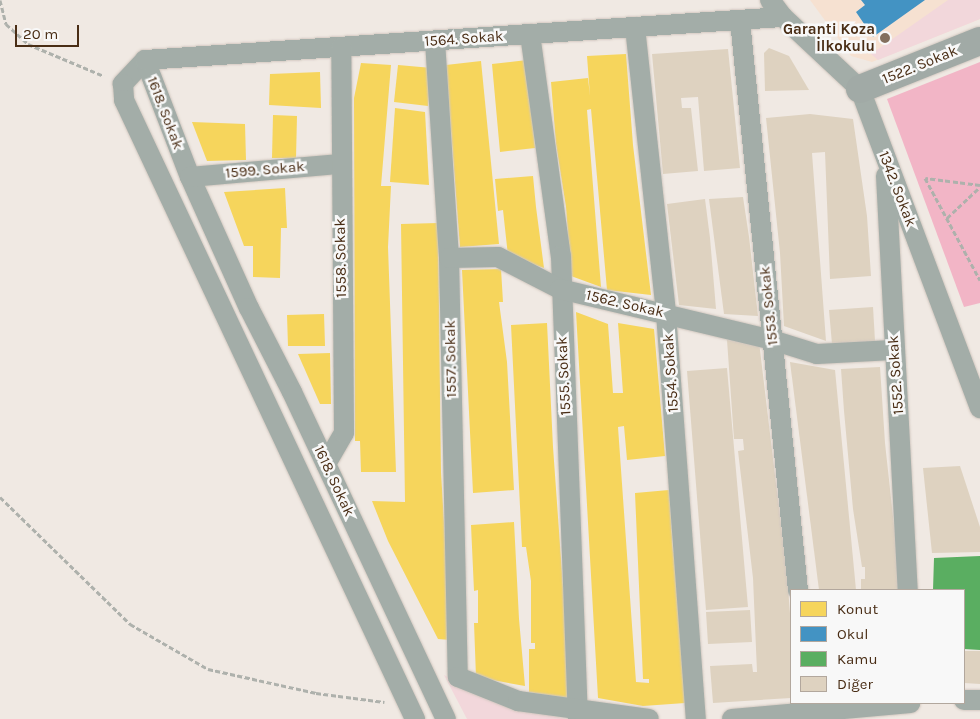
<!DOCTYPE html>
<meta charset="utf-8">
<style>
body{margin:0}
#map{position:relative;width:980px;height:719px;overflow:hidden;background:#f0e9e3;font-family:Karla,sans-serif}
div>[style]{position:absolute}
.built>*{inset:0;background:#f6e1d1}
.green>*{inset:0;background:#f2d7db}
.forest>*{inset:0;background:#f2b5c6}
.homes>*{inset:0;background:#f6d55c}
.schools>*{inset:0;background:#4393c3}
.public>*{inset:0;background:#5aae61}
.building>*{inset:0;background:#ded2c0}
.path>*{height:3px;margin-top:-1.5px;transform-origin:0;background:repeating-linear-gradient(90deg,#aeb1ac 0 5px,transparent 0 7.5px)}
.roads{filter:drop-shadow(0 0 1px #d1c7bf) drop-shadow(0 0 1px #d1c7bf)}
.street>*{height:20px;margin:-10px;padding:0 10px;transform-origin:10px;border-radius:10px;background:#a3ada8}
.secondary>*{height:28px;margin:-14px;padding:0 14px;transform-origin:14px;border-radius:14px;background:#a1aaa6}
.dots>*{width:14px;height:14px;translate:-50% -50%;box-sizing:border-box;border:2px solid #f8f8f8;border-radius:50%}
span{translate:-50% -50%;white-space:nowrap;text-align:center;line-height:1.15;-webkit-text-stroke:5px #f8f8f8;paint-order:stroke}
.poi-label{font-size:15px;color:#492d15;font-weight:700}
.right{translate:-100% -50%;text-align:right}
.street-label{font-size:15px;color:#492d15}
.legend{position:absolute;left:790px;top:589px;width:175px;height:115px;box-sizing:border-box;background:#f8f8f8;border:1px solid #b2a79d;margin:0;padding:6px 9px;list-style:none;font-size:15px;color:#492d15}
.legend li{display:flex;align-items:center;gap:10px;height:25px}
.legend b{width:25px;border:1px solid #b2a79d}
.scale{position:absolute;left:15px;top:25px;width:64px;height:22px;box-sizing:border-box;border:2px solid #492d15;border-top:0;padding-left:6px;font-size:15px;line-height:18px;white-space:nowrap;color:#492d15;-webkit-text-stroke:4px #f8f8f8;paint-order:stroke}
</style>
<div id="map">
<div class="built">
<div style="clip-path:polygon(810px 0,980px 0,980px 19px,872px 62px,851px 56px)"></div>
</div>
<div class="green">
<div style="clip-path:polygon(948px 0,980px 0,980px 19px,878px 60px,871px 54px)"></div>
<div style="clip-path:polygon(444px 675px,495px 702px,566px 719px,467px 719px)"></div>
</div>
<div class="forest">
<div style="clip-path:polygon(980px 62px,980px 303px,964px 307px,887px 99px)"></div>
</div>
<div class="homes">
<div style="clip-path:polygon(626px 54px,633px 145px,651px 295px,607px 290px,591px 109px,587px 110px,601px 287px,571px 276px,566px 207px,556px 144px,551px 82px,588px 78px,590px 96px,587px 56px)"></div>
<div style="clip-path:polygon(527px 60px,535px 148px,500px 152px,492px 64px)"></div>
<div style="clip-path:polygon(481px 61px,499px 244px,460px 247px,446px 65px)"></div>
<div style="clip-path:polygon(361px 63px,391px 65px,381px 186px,391px 186px,388px 247px,396px 472px,361px 472px,360px 441px,355px 441px,354px 98px)"></div>
<div style="clip-path:polygon(398px 65px,432px 68px,428px 106px,394px 102px)"></div>
<div style="clip-path:polygon(320px 72px,321px 108px,269px 105px,270px 74px)"></div>
<div style="clip-path:polygon(395px 108px,425px 112px,429px 185px,390px 182px)"></div>
<div style="clip-path:polygon(273px 115px,297px 116px,296px 158px,272px 158px)"></div>
<div style="clip-path:polygon(192px 122px,245px 124px,246px 160px,207px 161px)"></div>
<div style="clip-path:polygon(533px 176px,536px 207px,544px 268px,508px 256px,503px 210px,498px 211px,495px 179px)"></div>
<div style="clip-path:polygon(285px 188px,287px 228px,281px 228px,280px 278px,253px 277px,253px 246px,244px 246px,224px 192px)"></div>
<div style="clip-path:polygon(438px 223px,441px 472px,451px 640px,438px 639px,388px 541px,372px 501px,405px 502px,401px 224px)"></div>
<div style="clip-path:polygon(501px 269px,503px 302px,499px 302px,507px 362px,514px 490px,473px 493px,462px 270px)"></div>
<div style="clip-path:polygon(576px 312px,608px 324px,613px 393px,623px 393px,618px 323px,654px 329px,665px 456px,627px 460px,624px 426px,618px 427px,636px 682px,649px 683px,649px 679px,643px 679px,635px 493px,669px 490px,673px 552px,677px 552px,685px 703px,643px 706px,598px 698px)"></div>
<div style="clip-path:polygon(324px 314px,325px 346px,288px 346px,287px 315px)"></div>
<div style="clip-path:polygon(547px 323px,553px 447px,571px 699px,529px 692px,529px 649px,535px 649px,535px 643px,531px 643px,531px 581px,526px 547px,522px 547px,511px 325px)"></div>
<div style="clip-path:polygon(330px 353px,331px 404px,320px 404px,298px 354px)"></div>
<div style="clip-path:polygon(514px 522px,519px 619px,525px 686px,476px 677px,474px 623px,478px 623px,478px 590px,474px 591px,471px 525px)"></div>
</div>
<div class="schools">
<div style="clip-path:polygon(861px 0,925px 0,873px 37px,856px 12px,865px 5px)"></div>
</div>
<div class="public">
<div style="clip-path:polygon(980px 556px,980px 650px,964px 649px,964px 590px,933px 590px,934px 558px)"></div>
</div>
<div class="building">
<div style="clip-path:polygon(769px 48px,789px 56px,809px 90px,765px 91px,764px 53px)"></div>
<div style="clip-path:polygon(728px 49px,740px 168px,704px 171px,698px 97px,681px 98px,682px 108px,691px 108px,698px 171px,663px 174px,652px 54px)"></div>
<div style="clip-path:polygon(810px 114px,853px 119px,867px 216px,871px 276px,830px 279px,825px 152px,812px 153px,826px 341px,784px 326px,780px 253px,766px 118px)"></div>
<div style="clip-path:polygon(743px 197px,749px 237px,758px 316px,724px 314px,709px 199px)"></div>
<div style="clip-path:polygon(705px 199px,710px 238px,716px 309px,679px 305px,667px 204px)"></div>
<div style="clip-path:polygon(873px 307px,875px 341px,832px 344px,829px 310px)"></div>
<div style="clip-path:polygon(727px 340px,759px 342px,787px 575px,791px 626px,791px 698px,713px 703px,710px 666px,752px 664px,753px 672px,757px 672px,753px 578px,738px 451px,744px 450px,743px 439px,734px 439px)"></div>
<div style="clip-path:polygon(790px 362px,835px 370px,856px 590px,819px 590px)"></div>
<div style="clip-path:polygon(880px 367px,885px 443px,901px 590px,861px 590px,861px 579px,865px 579px,865px 567px,862px 567px,853px 509px,844px 411px,841px 369px)"></div>
<div style="clip-path:polygon(727px 368px,748px 607px,706px 610px,687px 371px)"></div>
<div style="clip-path:polygon(960px 466px,980px 527px,980px 552px,932px 553px,923px 468px)"></div>
<div style="clip-path:polygon(750px 610px,752px 642px,708px 644px,706px 612px)"></div>
<div style="clip-path:polygon(964px 651px,980px 651px,980px 684px,964px 683px)"></div>
</div>
<div class="path">
<div style="left:0;top:0;width:25px;rotate:76deg"></div>
<div style="left:6px;top:24px;width:30px;rotate:42deg"></div>
<div style="left:28px;top:44px;width:82px;rotate:22.8deg"></div>
<div style="left:980px;top:185px;width:55px;rotate:-172.7deg"></div>
<div style="left:925px;top:178px;width:116px;rotate:61.7deg"></div>
<div style="left:947px;top:218px;width:45px;rotate:-43.2deg"></div>
<div style="left:0;top:497px;width:182px;rotate:44.3deg"></div>
<div style="left:130px;top:624px;width:90px;rotate:30deg"></div>
<div style="left:208px;top:669px;width:111px;rotate:12.5deg"></div>
<div style="left:316px;top:693px;width:69px;rotate:7.5deg"></div>
</div>
<div class="roads">
<div class="street">
<div style="left:770px;top:0;width:21px;rotate:53deg"></div>
<div style="left:783px;top:17px;width:105px;rotate:43.1deg"></div>
<div style="left:860px;top:89px;width:341px;rotate:69.4deg"></div>
<div style="left:740px;top:21px;width:572px;rotate:84.18deg"></div>
<div style="left:635px;top:27px;width:288px;rotate:83.8deg"></div>
<div style="left:666px;top:313px;width:407px;rotate:85.8deg"></div>
<div style="left:530px;top:34px;width:224px;rotate:82.1deg"></div>
<div style="left:561px;top:256px;width:463px;rotate:87.9deg"></div>
<div style="left:435px;top:41px;width:217px;rotate:86.3deg"></div>
<div style="left:449px;top:258px;width:419px;rotate:88.8deg"></div>
<div style="left:458px;top:677px;width:65px;rotate:21.8deg"></div>
<div style="left:518px;top:701px;width:132px;rotate:7.8deg"></div>
<div style="left:145px;top:60px;width:33px;rotate:133deg"></div>
<div style="left:123px;top:84px;width:16px;rotate:86deg"></div>
<div style="left:124px;top:100px;width:684px;rotate:64.82deg"></div>
<div style="left:145px;top:60px;width:125px;rotate:69deg"></div>
<div style="left:190px;top:177px;width:144px;rotate:65.8deg"></div>
<div style="left:249px;top:308px;width:94px;rotate:62.9deg"></div>
<div style="left:292px;top:392px;width:361px;rotate:64.8deg"></div>
<div style="left:145px;top:60px;width:639px;rotate:-3.86deg"></div>
<div style="left:886px;top:176px;width:415px;rotate:87deg"></div>
<div style="left:190px;top:177px;width:151px;rotate:-5deg"></div>
<div style="left:449px;top:258px;width:49px;rotate:-1.2deg"></div>
<div style="left:498px;top:257px;width:70px;rotate:27.3deg"></div>
<div style="left:560px;top:289px;width:218px;rotate:13.5deg"></div>
<div style="left:772px;top:340px;width:47px;rotate:17.3deg"></div>
<div style="left:817px;top:354px;width:76px;rotate:-3deg"></div>
<div style="left:326px;top:464px;width:36px;rotate:-60deg"></div>
<div style="left:344px;top:433px;width:386px;rotate:-90.4deg"></div>
<div style="left:964px;top:700px;width:16px"></div>
<div style="left:732px;top:719px;width:179px;rotate:-5.1deg"></div>
</div>
<div class="secondary">
<div style="left:860px;top:89px;width:129px;rotate:-21.8deg"></div>
</div>
</div>
<div class="dots">
<div style="left:885px;top:38px;background:#836f5d"></div>
</div>
<div class="poi-label">
<span class="right" style="left:875px;top:38px">Garanti Koza<br>İlkokulu</span>
</div>
<div class="street-label">
<span style="left:464px;top:39px;rotate:-4deg">1564. Sokak</span>
<span style="left:920px;top:65px;rotate:-22deg">1522. Sokak</span>
<span style="left:165px;top:113px;rotate:69deg">1618. Sokak</span>
<span style="left:265px;top:170px;rotate:-5deg">1599. Sokak</span>
<span style="left:897px;top:189px;rotate:69deg">1342. Sokak</span>
<span style="left:341px;top:258px;rotate:-91deg">1558. Sokak</span>
<span style="left:625px;top:304px;rotate:13deg">1562. Sokak</span>
<span style="left:769px;top:306px;rotate:-96deg">1553. Sokak</span>
<span style="left:451px;top:359px;rotate:-91deg">1557. Sokak</span>
<span style="left:671px;top:373px;rotate:-94deg">1554. Sokak</span>
<span style="left:896px;top:375px;rotate:-94deg">1552. Sokak</span>
<span style="left:564px;top:376px;rotate:-93deg">1555. Sokak</span>
<span style="left:334px;top:481px;rotate:65deg">1618. Sokak</span>
</div>
<ul class="legend">
<li><b style="height:14px;background:#f6d55c"></b>Konut</li>
<li><b style="height:14px;background:#4393c3"></b>Okul</li>
<li><b style="height:14px;background:#5aae61"></b>Kamu</li>
<li><b style="height:14px;background:#ded2c0"></b>Diğer</li>
</ul>
<div class="scale">20 m</div>
</div>
